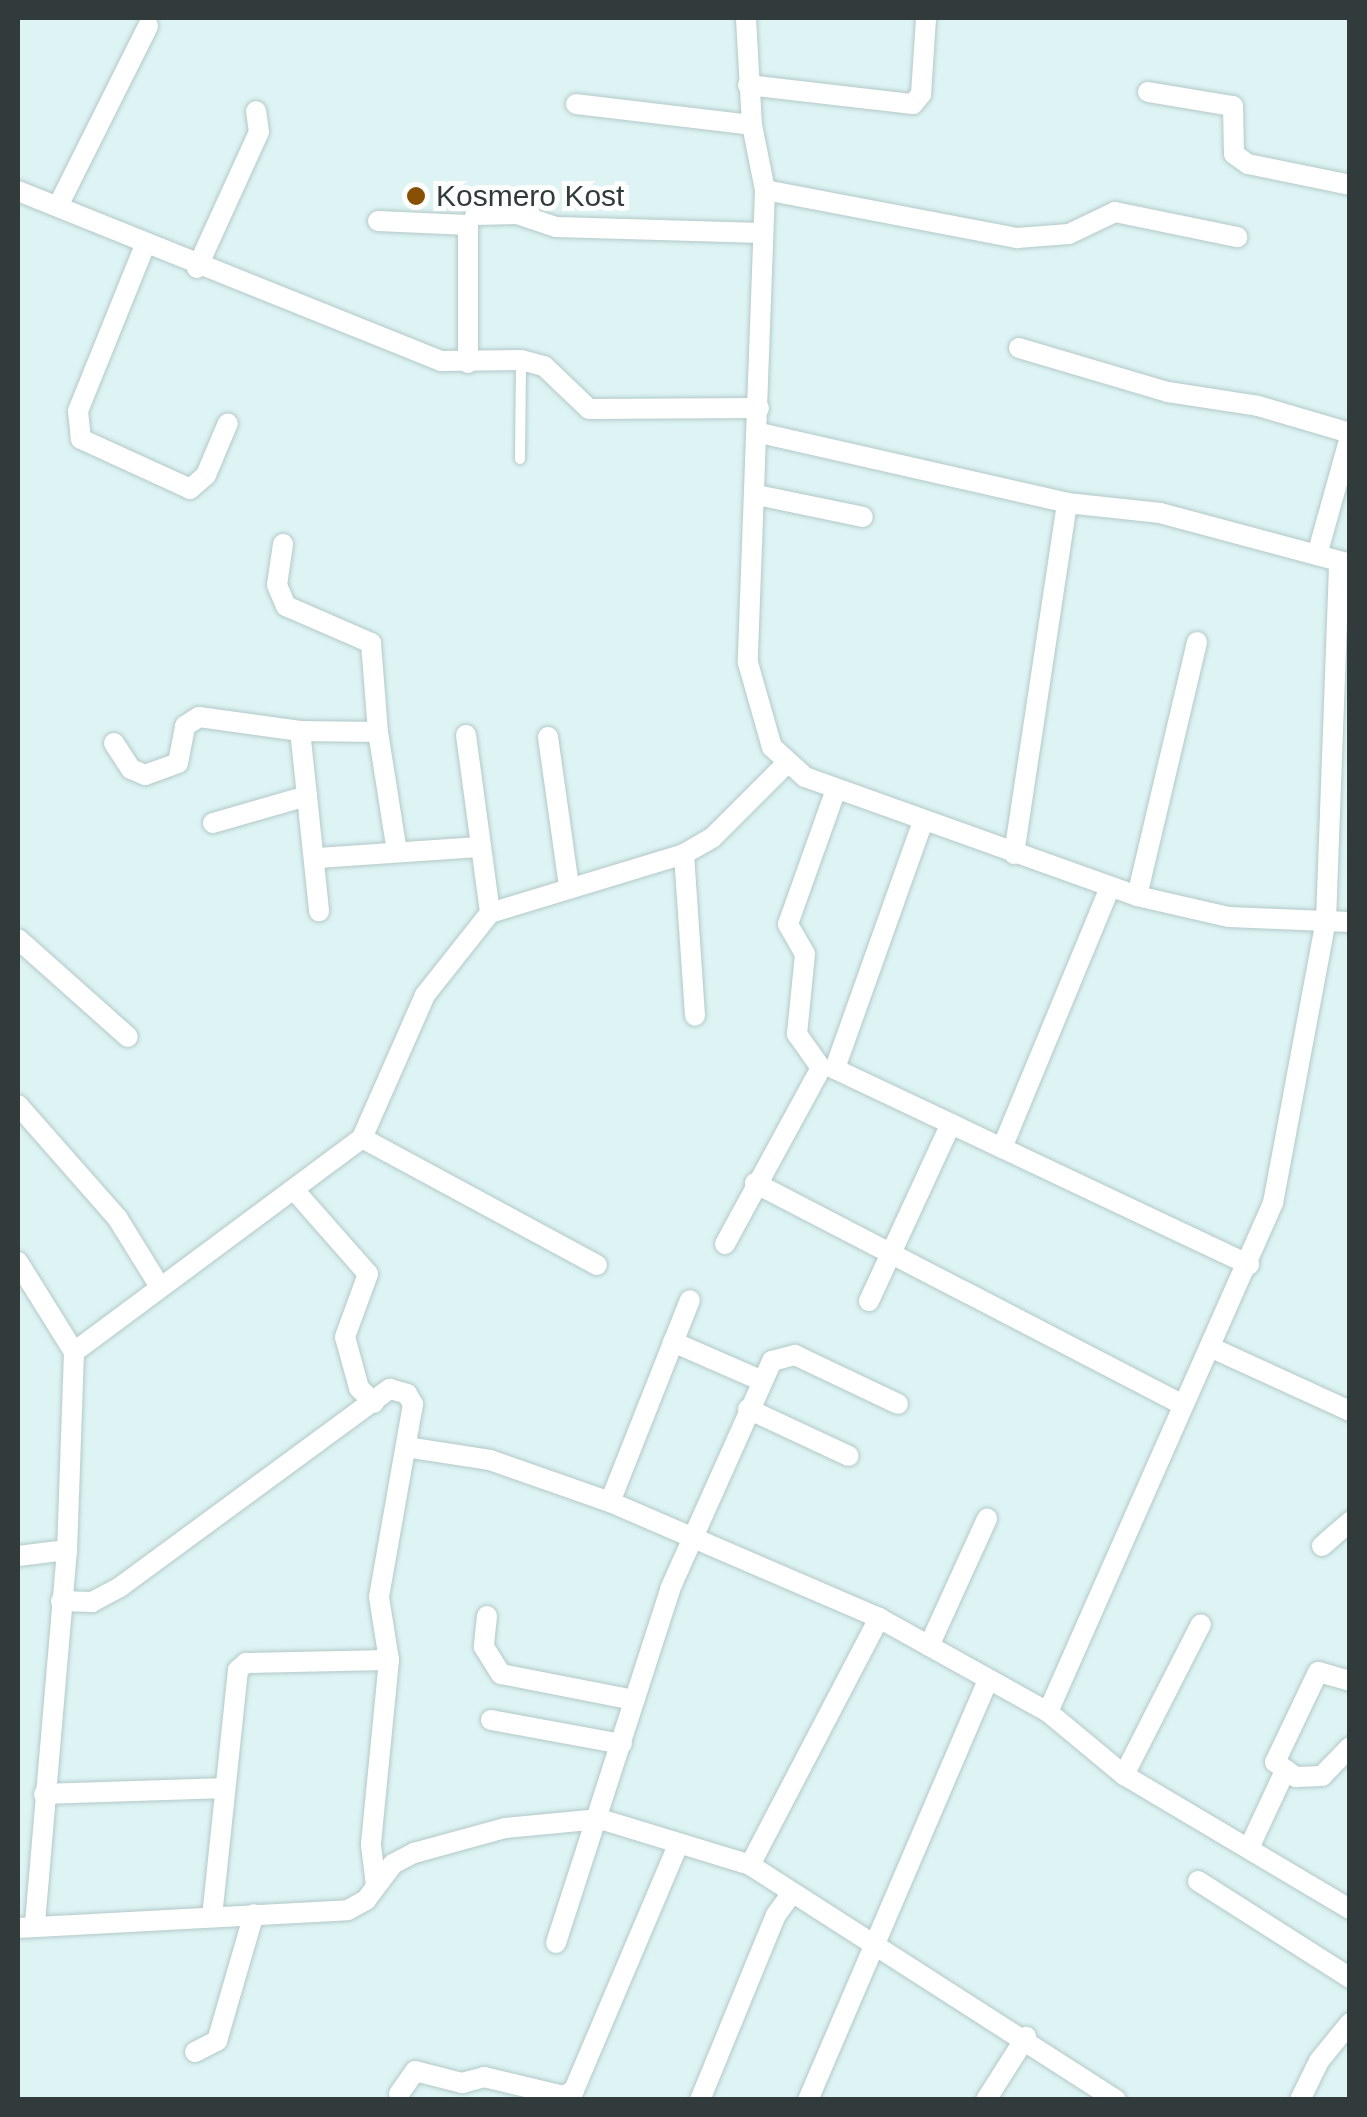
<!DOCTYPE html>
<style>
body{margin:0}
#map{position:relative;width:1367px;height:2117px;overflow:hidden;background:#def4f4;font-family:Helvetica,sans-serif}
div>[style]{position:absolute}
.roads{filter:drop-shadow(0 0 2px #b3c9c8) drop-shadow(0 0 2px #b3c9c8)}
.service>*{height:10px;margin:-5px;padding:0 5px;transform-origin:5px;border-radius:5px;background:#fff}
.minor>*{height:20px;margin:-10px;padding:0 10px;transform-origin:10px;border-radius:10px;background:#fff}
.dots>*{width:28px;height:28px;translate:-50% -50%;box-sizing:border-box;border:5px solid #fff;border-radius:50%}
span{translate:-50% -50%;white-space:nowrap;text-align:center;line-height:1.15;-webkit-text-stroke:10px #fff;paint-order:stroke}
.poi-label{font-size:30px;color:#323b3b}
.left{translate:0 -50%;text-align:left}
.frame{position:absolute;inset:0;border:20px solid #323b3b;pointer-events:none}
</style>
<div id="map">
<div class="roads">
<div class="service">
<div style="left:520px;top:459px;width:98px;rotate:-89.4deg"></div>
</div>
<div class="minor">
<div style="left:746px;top:18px;width:107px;rotate:86.8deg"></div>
<div style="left:752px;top:125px;width:66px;rotate:78.7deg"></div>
<div style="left:765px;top:190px;width:473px;rotate:92.1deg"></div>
<div style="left:748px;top:663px;width:87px;rotate:74.1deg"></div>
<div style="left:772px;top:747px;width:45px;rotate:42.3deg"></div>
<div style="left:805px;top:777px;width:353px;rotate:19.7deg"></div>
<div style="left:1137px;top:896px;width:94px;rotate:12.9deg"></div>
<div style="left:1229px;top:917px;width:121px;rotate:2.4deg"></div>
<div style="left:748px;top:85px;width:166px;rotate:6.6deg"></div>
<div style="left:913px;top:104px;width:13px;rotate:-51deg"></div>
<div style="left:921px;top:94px;width:75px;rotate:-86.2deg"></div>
<div style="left:1148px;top:92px;width:86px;rotate:9.4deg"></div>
<div style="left:1233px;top:106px;width:48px;rotate:88.8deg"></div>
<div style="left:1234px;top:154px;width:17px;rotate:36deg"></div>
<div style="left:1248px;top:164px;width:104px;rotate:11.6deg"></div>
<div style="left:576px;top:104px;width:177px;rotate:6.8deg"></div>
<div style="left:765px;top:190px;width:257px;rotate:10.8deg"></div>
<div style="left:1017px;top:238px;width:52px;rotate:-4.4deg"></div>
<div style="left:1069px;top:234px;width:51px;rotate:-25.6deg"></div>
<div style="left:1115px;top:212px;width:125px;rotate:11.6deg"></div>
<div style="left:18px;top:191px;width:456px;rotate:21.9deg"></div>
<div style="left:441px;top:361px;width:80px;rotate:-0.7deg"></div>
<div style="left:521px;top:360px;width:24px;rotate:15deg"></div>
<div style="left:544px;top:366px;width:62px;rotate:43.7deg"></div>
<div style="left:589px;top:409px;width:170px;rotate:-0.3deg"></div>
<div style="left:58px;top:206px;width:201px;rotate:-63.4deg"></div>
<div style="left:475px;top:215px;width:42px;rotate:-1.4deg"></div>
<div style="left:517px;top:214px;width:41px;rotate:18.4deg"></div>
<div style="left:556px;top:227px;width:206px;rotate:1.7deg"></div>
<div style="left:378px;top:221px;width:90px;rotate:2.5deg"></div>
<div style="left:468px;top:225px;width:138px;rotate:90deg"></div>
<div style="left:145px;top:245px;width:179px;rotate:112deg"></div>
<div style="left:78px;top:411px;width:28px;rotate:84deg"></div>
<div style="left:81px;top:439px;width:120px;rotate:24.6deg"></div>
<div style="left:190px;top:489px;width:21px;rotate:-41deg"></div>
<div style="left:206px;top:475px;width:56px;rotate:-67.1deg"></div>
<div style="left:197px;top:268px;width:149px;rotate:-65.5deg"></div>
<div style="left:259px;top:132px;width:21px;rotate:-98deg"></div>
<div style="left:1019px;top:348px;width:155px;rotate:16.5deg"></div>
<div style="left:1168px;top:392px;width:91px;rotate:8.8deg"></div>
<div style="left:1258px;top:406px;width:96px;rotate:16.4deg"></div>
<div style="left:760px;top:433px;width:315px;rotate:12.8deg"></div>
<div style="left:1067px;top:503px;width:94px;rotate:6.1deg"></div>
<div style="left:1160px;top:513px;width:197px;rotate:15deg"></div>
<div style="left:757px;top:495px;width:108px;rotate:11.7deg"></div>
<div style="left:283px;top:544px;width:41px;rotate:98.3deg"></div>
<div style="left:277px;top:585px;width:23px;rotate:67deg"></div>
<div style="left:286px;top:606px;width:93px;rotate:23.5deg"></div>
<div style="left:371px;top:643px;width:89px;rotate:85.5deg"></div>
<div style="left:1317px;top:555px;width:123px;rotate:-74.4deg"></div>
<div style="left:466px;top:735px;width:180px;rotate:82.3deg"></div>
<div style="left:548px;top:737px;width:151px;rotate:82deg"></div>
<div style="left:114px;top:743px;width:31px;rotate:57deg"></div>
<div style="left:131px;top:769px;width:15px;rotate:23deg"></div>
<div style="left:145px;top:775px;width:35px;rotate:-20deg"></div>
<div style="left:178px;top:763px;width:38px;rotate:-79deg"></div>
<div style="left:185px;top:726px;width:17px;rotate:-33deg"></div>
<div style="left:199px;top:717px;width:102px;rotate:7.9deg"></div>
<div style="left:307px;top:796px;width:116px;rotate:84deg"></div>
<div style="left:213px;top:823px;width:98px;rotate:-16deg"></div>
<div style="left:307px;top:796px;width:65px;rotate:-96.1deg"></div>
<div style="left:300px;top:731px;width:78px;rotate:0.7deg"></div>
<div style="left:378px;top:732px;width:121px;rotate:81deg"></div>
<div style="left:922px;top:824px;width:260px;rotate:109.6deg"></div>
<div style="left:835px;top:1069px;width:458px;rotate:25.3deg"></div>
<div style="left:684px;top:854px;width:162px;rotate:86.1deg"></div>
<div style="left:1014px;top:854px;width:355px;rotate:-81.4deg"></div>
<div style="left:317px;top:858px;width:163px;rotate:-3.9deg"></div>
<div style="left:1137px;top:896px;width:261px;rotate:-76.7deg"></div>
<div style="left:18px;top:939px;width:147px;rotate:41.7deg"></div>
<div style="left:18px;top:1105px;width:152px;rotate:48.7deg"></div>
<div style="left:118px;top:1219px;width:80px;rotate:58.3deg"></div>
<div style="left:362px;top:1138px;width:267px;rotate:28.4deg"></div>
<div style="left:1002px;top:1148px;width:282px;rotate:-67.5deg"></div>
<div style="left:755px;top:1183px;width:482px;rotate:27.4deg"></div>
<div style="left:296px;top:1192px;width:109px;rotate:48.7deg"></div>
<div style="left:368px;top:1274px;width:67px;rotate:110.1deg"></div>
<div style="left:345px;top:1337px;width:53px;rotate:74.6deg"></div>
<div style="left:359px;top:1388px;width:21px;rotate:45deg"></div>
<div style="left:725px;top:1244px;width:200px;rotate:-61.4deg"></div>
<div style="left:821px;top:1068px;width:42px;rotate:-125.2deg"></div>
<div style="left:797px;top:1034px;width:80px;rotate:-84.3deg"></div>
<div style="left:805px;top:954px;width:34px;rotate:-120deg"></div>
<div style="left:788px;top:924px;width:143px;rotate:-70.4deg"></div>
<div style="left:18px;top:1262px;width:106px;rotate:58.1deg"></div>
<div style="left:74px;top:1352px;width:198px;rotate:92deg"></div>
<div style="left:67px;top:1550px;width:378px;rotate:94.9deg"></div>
<div style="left:869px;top:1301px;width:193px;rotate:-65.2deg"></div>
<div style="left:673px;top:1342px;width:95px;rotate:23.6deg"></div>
<div style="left:1210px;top:1347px;width:154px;rotate:24.6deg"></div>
<div style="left:74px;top:1352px;width:359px;rotate:-36.6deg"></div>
<div style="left:362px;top:1138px;width:156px;rotate:-66.2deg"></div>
<div style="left:425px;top:995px;width:105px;rotate:-51.6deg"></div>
<div style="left:490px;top:913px;width:203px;rotate:-16.9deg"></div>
<div style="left:684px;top:854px;width:32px;rotate:-30deg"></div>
<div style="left:712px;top:838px;width:103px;rotate:-45deg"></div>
<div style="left:748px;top:1409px;width:111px;rotate:25deg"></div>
<div style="left:406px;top:1447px;width:85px;rotate:8.8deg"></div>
<div style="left:490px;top:1460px;width:127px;rotate:19.3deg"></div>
<div style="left:610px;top:1502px;width:293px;rotate:23.3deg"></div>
<div style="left:879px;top:1618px;width:193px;rotate:29.1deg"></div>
<div style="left:1048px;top:1712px;width:99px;rotate:39.7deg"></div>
<div style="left:1124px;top:1775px;width:263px;rotate:30.7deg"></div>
<div style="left:610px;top:1502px;width:217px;rotate:-68.4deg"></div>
<div style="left:1322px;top:1546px;width:37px;rotate:-41deg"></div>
<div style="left:18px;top:1556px;width:49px;rotate:-7deg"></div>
<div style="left:61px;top:1601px;width:31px;rotate:2deg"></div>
<div style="left:92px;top:1602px;width:32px;rotate:-28deg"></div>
<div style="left:120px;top:1587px;width:335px;rotate:-36.3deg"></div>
<div style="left:390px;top:1389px;width:18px;rotate:16deg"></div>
<div style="left:407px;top:1394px;width:12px;rotate:59deg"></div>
<div style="left:413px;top:1404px;width:196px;rotate:100deg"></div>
<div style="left:379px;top:1597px;width:64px;rotate:81deg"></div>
<div style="left:389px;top:1660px;width:186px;rotate:95.6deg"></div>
<div style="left:371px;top:1845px;width:40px;rotate:82.9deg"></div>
<div style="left:487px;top:1616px;width:31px;rotate:96deg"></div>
<div style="left:484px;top:1647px;width:32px;rotate:58deg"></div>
<div style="left:501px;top:1674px;width:136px;rotate:11.1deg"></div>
<div style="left:929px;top:1646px;width:140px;rotate:-65.5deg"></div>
<div style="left:1350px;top:1681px;width:33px;rotate:-164deg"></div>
<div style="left:1318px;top:1672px;width:100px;rotate:115.5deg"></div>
<div style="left:1275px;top:1762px;width:26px;rotate:36deg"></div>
<div style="left:1296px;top:1777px;width:26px;rotate:-2deg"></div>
<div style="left:1322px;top:1776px;width:40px;rotate:-46deg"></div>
<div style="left:1048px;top:1712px;width:557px;rotate:-66.15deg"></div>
<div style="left:1273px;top:1203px;width:287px;rotate:-79.4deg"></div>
<div style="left:1326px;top:921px;width:359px;rotate:-87.9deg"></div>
<div style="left:491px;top:1720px;width:133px;rotate:10.4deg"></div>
<div style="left:1124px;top:1775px;width:169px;rotate:-63deg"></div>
<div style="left:44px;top:1794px;width:181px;rotate:-1.9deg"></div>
<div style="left:1250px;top:1846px;width:81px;rotate:-65deg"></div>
<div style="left:750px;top:1865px;width:279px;rotate:-62.4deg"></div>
<div style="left:1198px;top:1881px;width:180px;rotate:32.5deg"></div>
<div style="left:212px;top:1917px;width:248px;rotate:-84deg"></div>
<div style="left:238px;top:1670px;width:11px;rotate:-41deg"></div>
<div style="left:246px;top:1663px;width:143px;rotate:-1.2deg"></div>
<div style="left:18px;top:1928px;width:330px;rotate:-3.1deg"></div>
<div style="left:348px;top:1910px;width:21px;rotate:-29deg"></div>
<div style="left:366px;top:1900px;width:45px;rotate:-53.1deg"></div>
<div style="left:393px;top:1864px;width:24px;rotate:-28deg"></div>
<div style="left:414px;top:1853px;width:94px;rotate:-15.4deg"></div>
<div style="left:505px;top:1828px;width:95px;rotate:-5.4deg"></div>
<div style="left:600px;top:1819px;width:157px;rotate:17deg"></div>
<div style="left:750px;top:1865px;width:435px;rotate:32.7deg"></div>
<div style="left:556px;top:1943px;width:372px;rotate:-72.1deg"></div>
<div style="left:670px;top:1589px;width:250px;rotate:-65.9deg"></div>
<div style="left:772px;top:1361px;width:24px;rotate:-15deg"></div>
<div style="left:795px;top:1355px;width:114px;rotate:25.4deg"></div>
<div style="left:195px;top:2052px;width:25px;rotate:-27deg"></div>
<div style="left:217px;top:2041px;width:132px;rotate:-73.8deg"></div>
<div style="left:399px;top:2094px;width:28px;rotate:-55deg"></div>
<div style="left:415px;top:2071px;width:49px;rotate:14.3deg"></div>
<div style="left:462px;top:2083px;width:23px;rotate:-15deg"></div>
<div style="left:484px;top:2077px;width:82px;rotate:13.4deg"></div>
<div style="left:564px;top:2096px;width:12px;rotate:-31deg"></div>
<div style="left:574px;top:2090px;width:268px;rotate:-67deg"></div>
<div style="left:700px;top:2100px;width:200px;rotate:-67.7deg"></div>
<div style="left:776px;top:1915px;width:27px;rotate:-54deg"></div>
<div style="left:808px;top:2100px;width:456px;rotate:-66.8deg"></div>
<div style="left:986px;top:2100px;width:75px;rotate:-57.6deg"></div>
<div style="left:1300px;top:2100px;width:43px;rotate:-64deg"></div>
<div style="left:1319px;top:2061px;width:49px;rotate:-50.8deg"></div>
</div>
</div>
<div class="dots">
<div style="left:416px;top:196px;background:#894f05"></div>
</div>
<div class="poi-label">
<span class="left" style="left:436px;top:196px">Kosmero Kost</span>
</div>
<div class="frame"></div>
</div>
